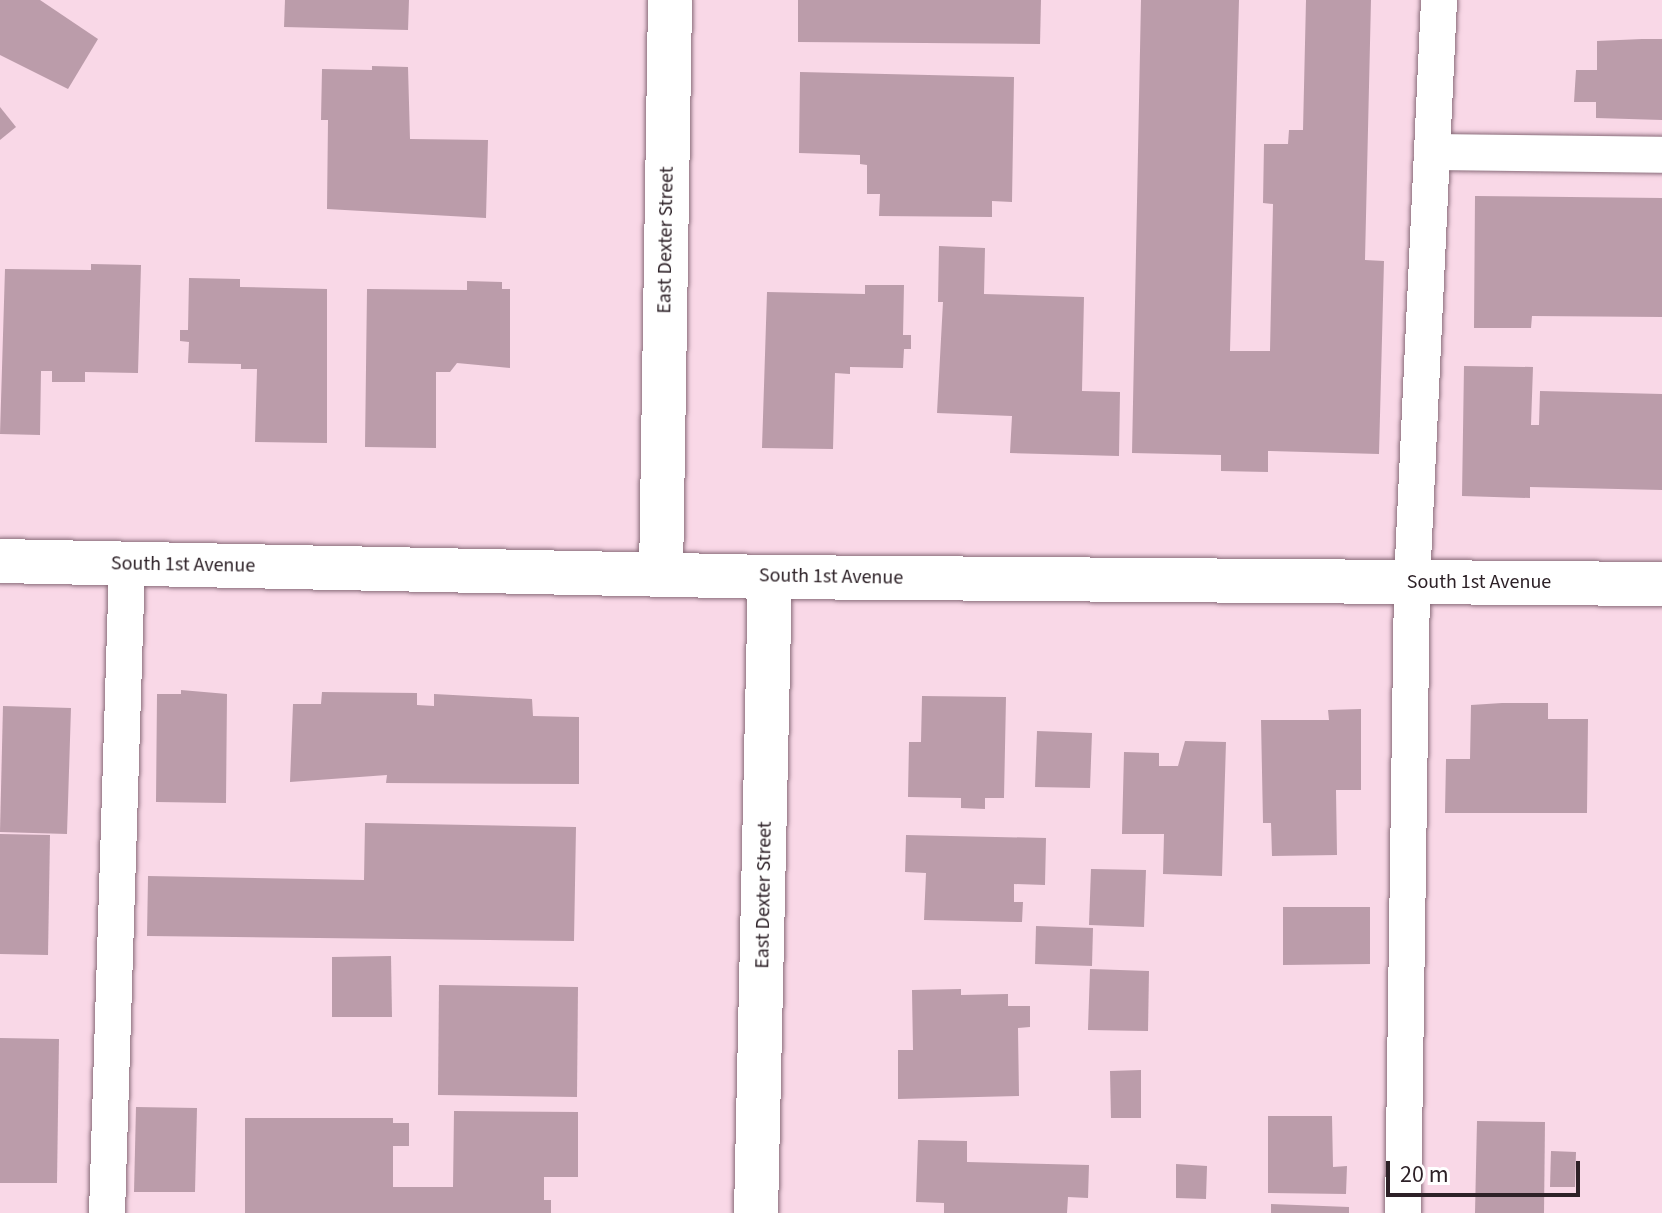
<!DOCTYPE html>
<style>
body{margin:0}
#map{position:relative;width:1662px;height:1213px;overflow:hidden;background:#f9d8e7;font-family:"Source Sans 3",sans-serif}
div>[style]{position:absolute}
.building>*{inset:0;background:#bb9caa}
.roads{filter:drop-shadow(0 0 2px #886b79) drop-shadow(0 0 2px #886b79)}
.lane>*{height:36px;margin:-18px;padding:0 18px;transform-origin:18px;border-radius:18px;background:#fff}
.street>*{height:44px;margin:-22px;padding:0 22px;transform-origin:22px;border-radius:22px;background:#fff}
span{translate:-50% -50%;white-space:nowrap;text-align:center;line-height:1.15;-webkit-text-stroke:7px #fff;paint-order:stroke}
.street-label{font-size:20px;color:#2d2127}
.scale{position:absolute;left:1386px;top:1161px;width:194px;height:36px;box-sizing:border-box;border:4px solid #2d2127;border-top:0;padding-left:10px;font-size:24px;line-height:28px;white-space:nowrap;color:#2d2127;-webkit-text-stroke:6px #fff;paint-order:stroke}
</style>
<div id="map">
<div class="building">
<div style="clip-path:polygon(0 0,40px 0,98px 39px,68px 89px,0 55px)"></div>
<div style="clip-path:polygon(285px 0,409px 0,408px 30px,284px 27px)"></div>
<div style="clip-path:polygon(798px 0,1041px 0,1040px 44px,798px 42px)"></div>
<div style="clip-path:polygon(1141px 0,1239px 0,1230px 351px,1270px 351px,1273px 204px,1263px 203px,1264px 144px,1288px 144px,1289px 130px,1303px 130px,1306px 0,1371px 0,1365px 260px,1384px 261px,1379px 454px,1268px 451px,1268px 472px,1221px 471px,1221px 455px,1132px 453px)"></div>
<div style="clip-path:polygon(1642px 39px,1662px 39px,1662px 120px,1596px 118px,1596px 102px,1574px 102px,1576px 70px,1597px 70px,1597px 41px)"></div>
<div style="clip-path:polygon(372px 66px,408px 67px,410px 139px,488px 140px,486px 218px,327px 209px,328px 120px,321px 120px,322px 69px,372px 70px)"></div>
<div style="clip-path:polygon(800px 72px,1014px 77px,1012px 202px,992px 201px,992px 217px,879px 216px,880px 194px,867px 194px,867px 165px,860px 164px,860px 155px,799px 153px)"></div>
<div style="clip-path:polygon(0 107px,16px 127px,0 140px)"></div>
<div style="clip-path:polygon(1475px 196px,1662px 198px,1662px 317px,1532px 316px,1531px 328px,1474px 328px)"></div>
<div style="clip-path:polygon(939px 246px,985px 248px,984px 294px,1084px 297px,1082px 391px,1120px 392px,1119px 456px,1010px 453px,1012px 416px,937px 413px,943px 302px,938px 302px)"></div>
<div style="clip-path:polygon(91px 264px,141px 265px,138px 373px,85px 372px,85px 382px,52px 382px,52px 371px,41px 371px,40px 435px,0 434px,5px 269px,91px 270px)"></div>
<div style="clip-path:polygon(189px 278px,240px 279px,240px 287px,327px 289px,327px 443px,255px 442px,257px 369px,241px 369px,241px 364px,188px 363px,189px 342px,180px 341px,180px 330px,188px 330px)"></div>
<div style="clip-path:polygon(467px 281px,502px 282px,502px 289px,510px 289px,510px 368px,457px 363px,450px 372px,436px 372px,436px 448px,365px 447px,367px 289px,467px 290px)"></div>
<div style="clip-path:polygon(865px 285px,904px 285px,903px 335px,911px 335px,911px 349px,904px 349px,903px 368px,850px 367px,850px 374px,835px 373px,833px 449px,762px 448px,767px 292px,865px 294px)"></div>
<div style="clip-path:polygon(1464px 366px,1533px 367px,1531px 425px,1539px 425px,1540px 391px,1662px 394px,1662px 490px,1530px 487px,1530px 498px,1462px 496px)"></div>
<div style="clip-path:polygon(181px 690px,227px 694px,226px 803px,156px 802px,157px 694px,181px 694px)"></div>
<div style="clip-path:polygon(322px 692px,417px 693px,417px 705px,434px 706px,434px 694px,532px 699px,533px 716px,579px 717px,579px 784px,386px 783px,387px 775px,290px 782px,293px 704px,321px 704px)"></div>
<div style="clip-path:polygon(922px 696px,1006px 697px,1004px 798px,985px 798px,985px 809px,961px 808px,961px 798px,908px 797px,909px 742px,921px 742px)"></div>
<div style="clip-path:polygon(1502px 703px,1548px 703px,1548px 719px,1588px 719px,1587px 813px,1445px 813px,1446px 759px,1470px 759px,1471px 705px)"></div>
<div style="clip-path:polygon(3px 706px,71px 708px,67px 834px,0 832px)"></div>
<div style="clip-path:polygon(1361px 709px,1361px 790px,1336px 790px,1337px 855px,1272px 856px,1271px 823px,1263px 823px,1261px 720px,1329px 720px,1328px 710px)"></div>
<div style="clip-path:polygon(1037px 731px,1092px 733px,1090px 788px,1035px 787px)"></div>
<div style="clip-path:polygon(1185px 741px,1226px 742px,1222px 876px,1163px 874px,1164px 834px,1122px 834px,1124px 752px,1159px 753px,1159px 766px,1178px 766px)"></div>
<div style="clip-path:polygon(365px 823px,576px 827px,574px 941px,147px 936px,148px 876px,364px 880px)"></div>
<div style="clip-path:polygon(0 834px,50px 835px,48px 955px,0 954px)"></div>
<div style="clip-path:polygon(906px 835px,1046px 838px,1045px 885px,1014px 884px,1014px 902px,1023px 902px,1022px 922px,924px 920px,926px 873px,905px 872px)"></div>
<div style="clip-path:polygon(1091px 869px,1146px 870px,1144px 927px,1089px 925px)"></div>
<div style="clip-path:polygon(1283px 907px,1370px 907px,1370px 964px,1283px 965px)"></div>
<div style="clip-path:polygon(1036px 926px,1093px 928px,1092px 966px,1035px 964px)"></div>
<div style="clip-path:polygon(391px 956px,392px 1017px,332px 1017px,332px 957px)"></div>
<div style="clip-path:polygon(1090px 969px,1149px 971px,1148px 1031px,1088px 1030px)"></div>
<div style="clip-path:polygon(439px 985px,578px 987px,577px 1097px,438px 1095px)"></div>
<div style="clip-path:polygon(961px 989px,961px 995px,1008px 994px,1008px 1006px,1030px 1006px,1030px 1027px,1018px 1028px,1019px 1096px,898px 1099px,898px 1050px,913px 1050px,912px 990px)"></div>
<div style="clip-path:polygon(0 1038px,59px 1039px,57px 1183px,0 1183px)"></div>
<div style="clip-path:polygon(1141px 1070px,1141px 1118px,1111px 1118px,1110px 1071px)"></div>
<div style="clip-path:polygon(136px 1107px,197px 1108px,195px 1192px,134px 1192px)"></div>
<div style="clip-path:polygon(454px 1111px,578px 1112px,578px 1177px,544px 1177px,544px 1200px,551px 1200px,551px 1213px,245px 1213px,245px 1118px,393px 1118px,393px 1123px,409px 1123px,409px 1146px,393px 1146px,393px 1187px,453px 1187px)"></div>
<div style="clip-path:polygon(1268px 1116px,1332px 1116px,1333px 1167px,1347px 1166px,1346px 1194px,1268px 1193px)"></div>
<div style="clip-path:polygon(1477px 1121px,1545px 1122px,1544px 1213px,1475px 1213px)"></div>
<div style="clip-path:polygon(918px 1140px,967px 1141px,967px 1162px,1089px 1165px,1088px 1198px,1068px 1197px,1067px 1213px,944px 1213px,944px 1203px,916px 1202px)"></div>
<div style="clip-path:polygon(1551px 1151px,1576px 1152px,1575px 1187px,1550px 1187px)"></div>
<div style="clip-path:polygon(1176px 1164px,1207px 1166px,1206px 1199px,1176px 1198px)"></div>
<div style="clip-path:polygon(1271px 1204px,1349px 1207px,1349px 1213px,1271px 1213px)"></div>
</div>
<div class="roads">
<div class="lane">
<div style="left:1432px;top:152px;width:230px;rotate:0.7deg"></div>
<div style="left:107px;top:1213px;width:649px;rotate:-88.23deg"></div>
<div style="left:1403px;top:1213px;width:631px;rotate:-89.18deg"></div>
<div style="left:1412px;top:582px;width:583px;rotate:-87.34deg"></div>
</div>
<div class="street">
<div style="left:0;top:561px;width:770px;rotate:1.19deg"></div>
<div style="left:770px;top:577px;width:892px;rotate:0.45deg"></div>
<div style="left:661px;top:575px;width:575px;rotate:-89.1deg"></div>
<div style="left:756px;top:1213px;width:636px;rotate:-88.74deg"></div>
</div>
</div>
<div class="street-label">
<span style="left:666px;top:240px;rotate:-89deg">East Dexter Street</span>
<span style="left:183px;top:565px;rotate:1deg">South 1st Avenue</span>
<span style="left:831px;top:577px;rotate:1deg">South 1st Avenue</span>
<span style="left:1479px;top:582px">South 1st Avenue</span>
<span style="left:764px;top:895px;rotate:-89deg">East Dexter Street</span>
</div>
<div class="scale">20 m</div>
</div>
